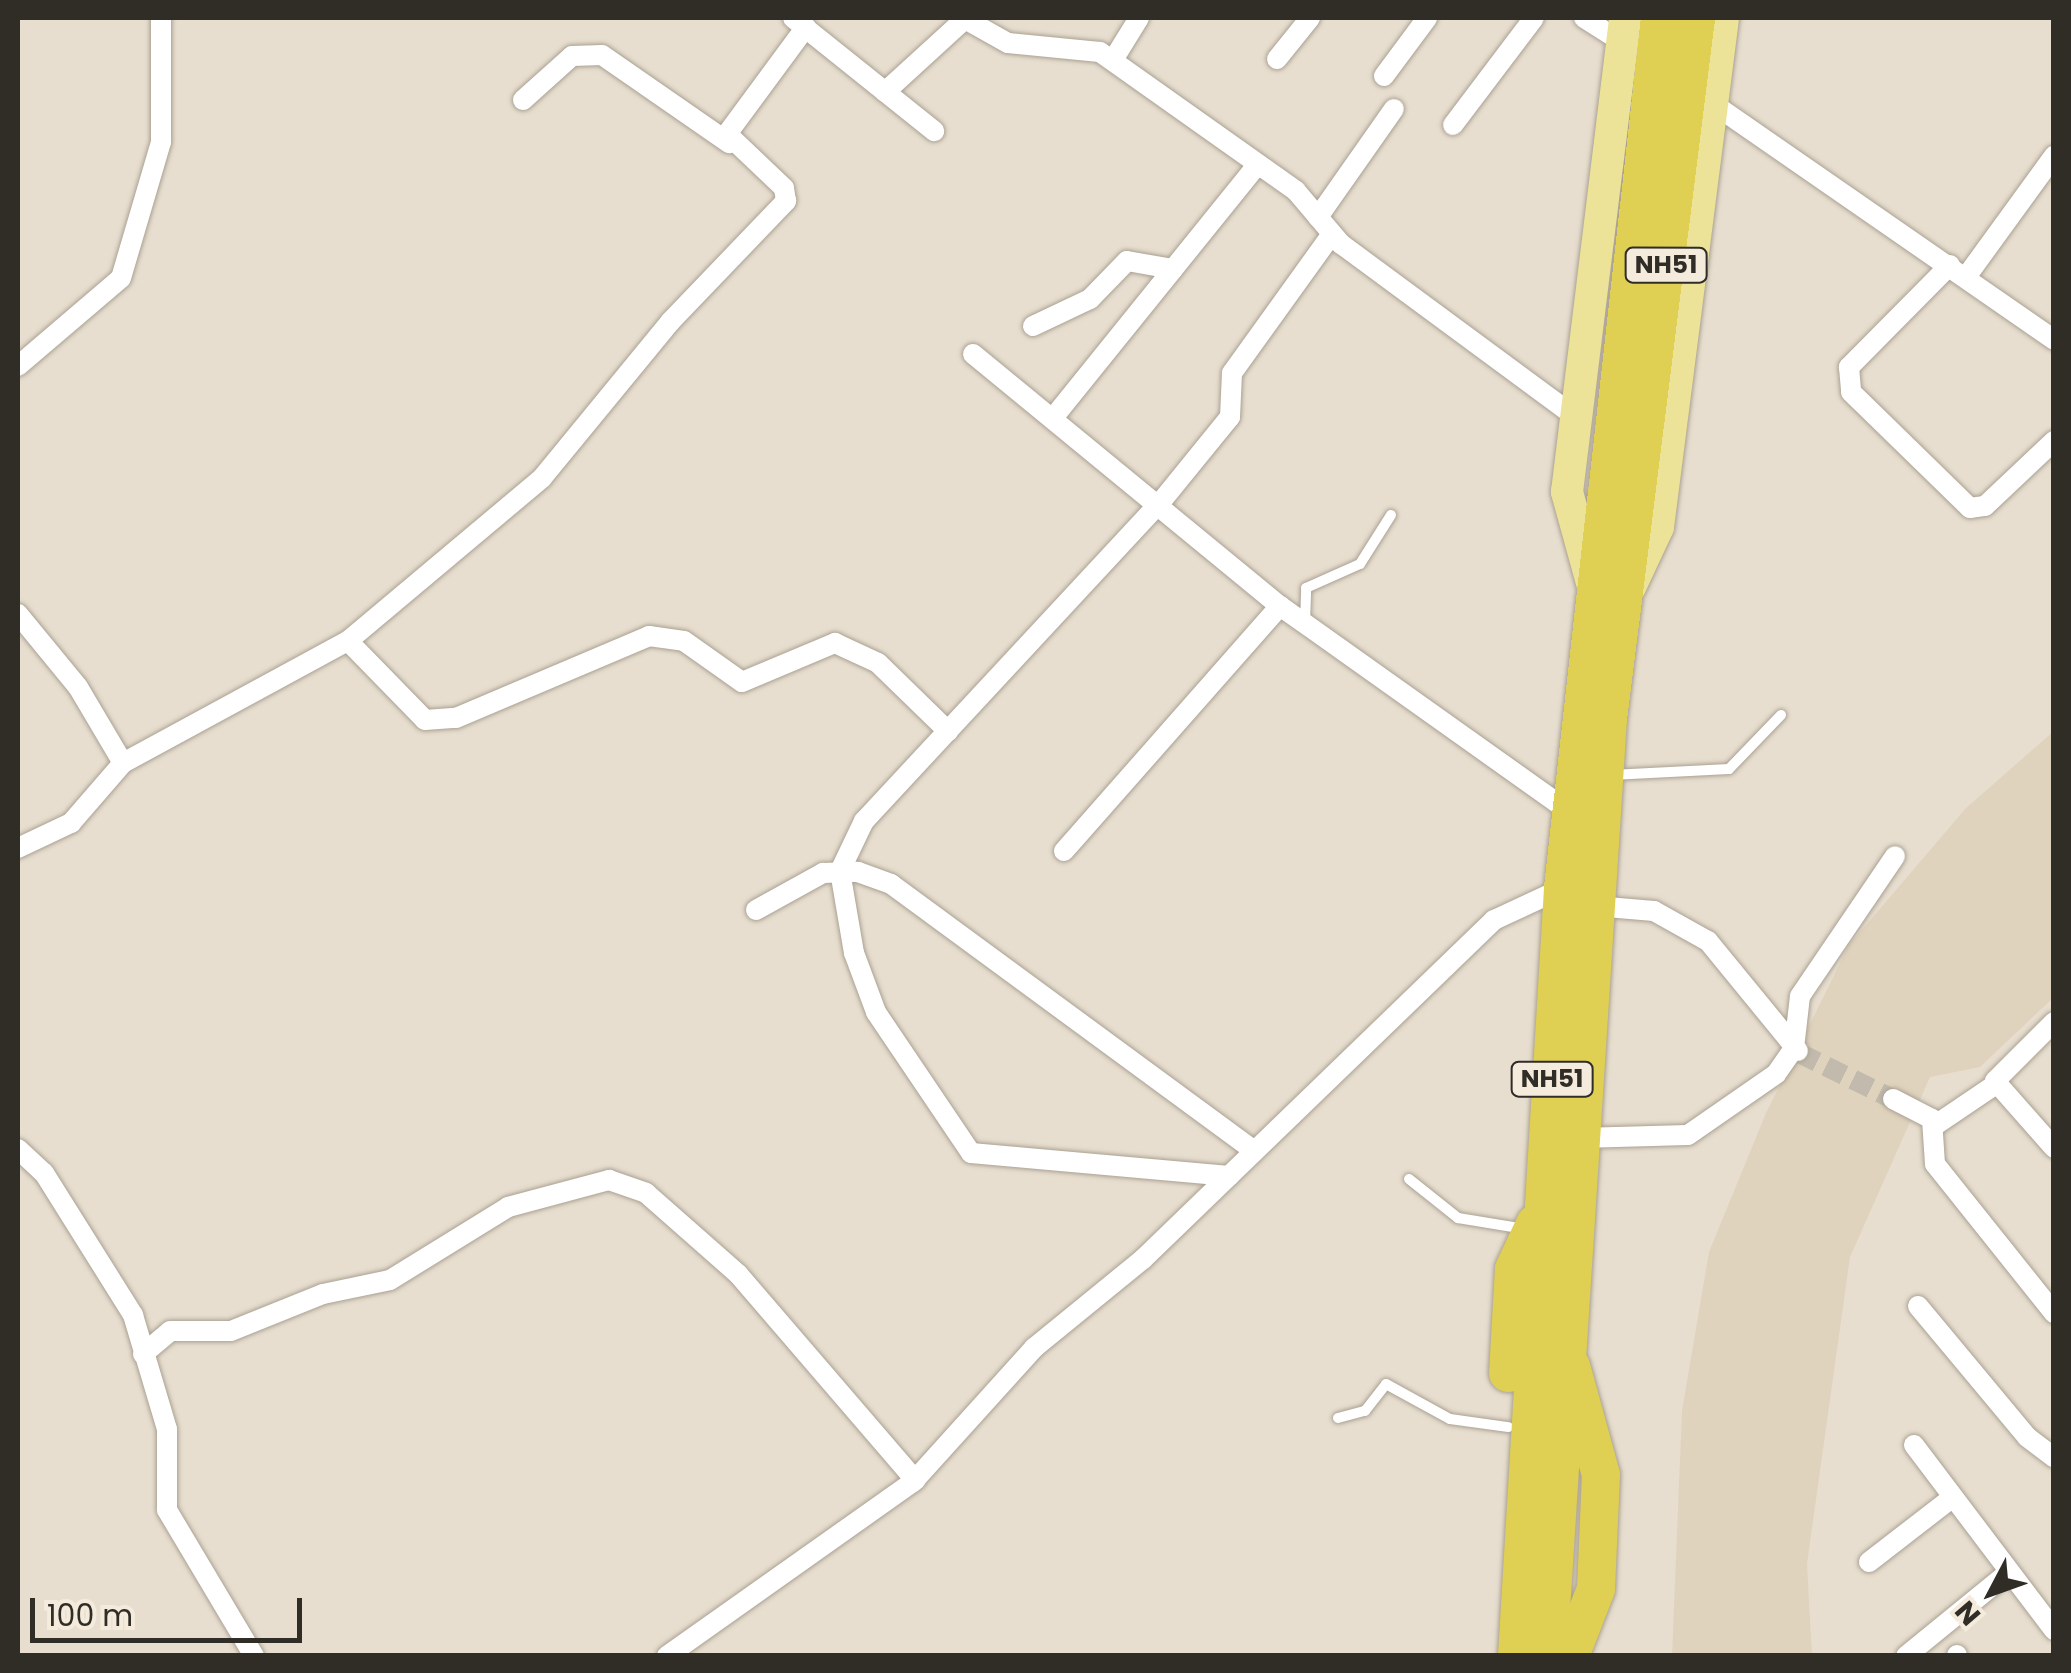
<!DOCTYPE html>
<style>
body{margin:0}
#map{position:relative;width:2071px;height:1673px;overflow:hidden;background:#e7decf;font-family:Poppins,sans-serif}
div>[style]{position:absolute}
.built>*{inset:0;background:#e0d3bd}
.street-tunnel>*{height:20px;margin-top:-10px;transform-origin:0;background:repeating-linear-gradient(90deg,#c2bbad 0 20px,transparent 0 30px)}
.roads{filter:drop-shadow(0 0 2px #aaa193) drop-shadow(0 0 2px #aaa193)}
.lane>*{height:10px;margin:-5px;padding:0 5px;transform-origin:5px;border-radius:5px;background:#fff}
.street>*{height:20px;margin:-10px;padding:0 10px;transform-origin:10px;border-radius:10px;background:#fff}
.primary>*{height:32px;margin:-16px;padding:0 16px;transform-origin:16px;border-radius:16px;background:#ece398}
.highway>*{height:38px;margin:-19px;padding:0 19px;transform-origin:19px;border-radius:19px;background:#dfd054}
span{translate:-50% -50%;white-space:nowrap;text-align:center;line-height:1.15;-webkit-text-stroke:10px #f5ebdc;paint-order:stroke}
.shield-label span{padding:2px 8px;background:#f5ebdc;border:2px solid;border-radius:8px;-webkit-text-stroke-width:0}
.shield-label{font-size:25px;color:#302d27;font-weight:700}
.frame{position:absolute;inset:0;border:20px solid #302d27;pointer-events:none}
.north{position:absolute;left:1941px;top:1543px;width:100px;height:100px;-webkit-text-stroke:8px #f5ebdc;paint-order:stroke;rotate:229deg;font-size:28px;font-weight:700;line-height:40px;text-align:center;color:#302d27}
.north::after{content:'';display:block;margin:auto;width:35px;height:45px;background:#302d27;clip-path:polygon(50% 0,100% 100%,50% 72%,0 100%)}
.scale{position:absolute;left:30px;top:1598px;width:272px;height:45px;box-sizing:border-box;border:5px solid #302d27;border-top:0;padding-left:12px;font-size:30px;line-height:35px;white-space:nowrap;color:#302d27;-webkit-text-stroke:8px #f5ebdc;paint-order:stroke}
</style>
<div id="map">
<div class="built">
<div style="clip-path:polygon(2053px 732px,2053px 998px,1980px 1067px,1930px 1077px,1850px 1257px,1807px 1564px,1812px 1655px,1672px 1656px,1682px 1411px,1709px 1252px,1766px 1113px,1849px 945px,1966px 808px)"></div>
</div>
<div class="street-tunnel">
<div style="left:1799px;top:1053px;width:105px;rotate:26.1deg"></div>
</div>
<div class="roads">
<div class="lane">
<div style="left:1305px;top:623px;width:35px;rotate:-88deg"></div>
<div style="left:1306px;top:588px;width:59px;rotate:-24deg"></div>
<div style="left:1360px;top:564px;width:58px;rotate:-57.7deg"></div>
<div style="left:1611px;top:775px;width:118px;rotate:-2.9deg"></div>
<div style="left:1729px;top:769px;width:75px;rotate:-46.1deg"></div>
<div style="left:1409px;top:1179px;width:63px;rotate:38.5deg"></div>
<div style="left:1458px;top:1218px;width:68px;rotate:9.3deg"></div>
<div style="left:1338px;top:1418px;width:28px;rotate:-15deg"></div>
<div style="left:1365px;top:1411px;width:34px;rotate:-52deg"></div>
<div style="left:1386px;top:1384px;width:73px;rotate:28.7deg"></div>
<div style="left:1450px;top:1419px;width:59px;rotate:7.9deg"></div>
</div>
<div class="street">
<div style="left:793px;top:18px;width:181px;rotate:38.7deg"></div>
<div style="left:1584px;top:18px;width:45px;rotate:32.3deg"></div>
<div style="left:1277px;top:59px;width:53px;rotate:-51.2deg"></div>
<div style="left:1113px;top:60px;width:49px;rotate:-58.2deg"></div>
<div style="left:1384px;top:76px;width:72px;rotate:-53.4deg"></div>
<div style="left:885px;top:92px;width:108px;rotate:-42.4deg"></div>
<div style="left:965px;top:19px;width:49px;rotate:29.2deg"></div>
<div style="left:1008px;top:43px;width:92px;rotate:5.6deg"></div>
<div style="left:1100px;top:52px;width:240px;rotate:35.3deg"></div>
<div style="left:1296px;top:191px;width:70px;rotate:49.7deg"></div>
<div style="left:1341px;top:244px;width:292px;rotate:36.4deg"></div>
<div style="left:523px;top:100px;width:66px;rotate:-41.9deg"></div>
<div style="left:572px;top:56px;width:30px;rotate:-2deg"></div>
<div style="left:602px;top:55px;width:155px;rotate:34.7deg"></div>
<div style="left:1712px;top:103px;width:416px;rotate:34.7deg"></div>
<div style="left:1453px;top:125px;width:134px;rotate:-52.9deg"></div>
<div style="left:1318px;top:217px;width:132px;rotate:-54.9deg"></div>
<div style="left:1950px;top:265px;width:144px;rotate:134.7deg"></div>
<div style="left:1849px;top:367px;width:25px;rotate:85deg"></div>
<div style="left:1851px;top:392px;width:166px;rotate:44.3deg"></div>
<div style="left:1970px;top:508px;width:15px;rotate:-8deg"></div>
<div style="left:1985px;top:506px;width:95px;rotate:-43.3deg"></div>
<div style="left:1966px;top:277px;width:150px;rotate:-54deg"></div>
<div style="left:1033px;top:326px;width:63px;rotate:-25.3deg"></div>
<div style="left:1090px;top:299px;width:53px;rotate:-45.8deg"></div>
<div style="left:1127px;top:261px;width:47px;rotate:9.9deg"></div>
<div style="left:973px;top:354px;width:397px;rotate:39.4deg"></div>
<div style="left:1280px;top:606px;width:359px;rotate:35.4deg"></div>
<div style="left:18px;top:366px;width:135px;rotate:-40.5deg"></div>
<div style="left:121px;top:278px;width:142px;rotate:-73.6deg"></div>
<div style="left:161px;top:142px;width:124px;rotate:-90deg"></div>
<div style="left:1053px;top:418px;width:326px;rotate:-51.1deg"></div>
<div style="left:18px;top:614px;width:94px;rotate:50.6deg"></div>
<div style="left:78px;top:687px;width:88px;rotate:59.4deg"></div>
<div style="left:348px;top:641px;width:110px;rotate:45.7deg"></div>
<div style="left:425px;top:720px;width:31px;rotate:-4deg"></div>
<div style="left:456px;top:718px;width:210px;rotate:-23deg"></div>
<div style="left:649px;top:636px;width:35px;rotate:8deg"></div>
<div style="left:684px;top:641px;width:71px;rotate:35.3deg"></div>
<div style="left:742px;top:682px;width:101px;rotate:-22.8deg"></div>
<div style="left:835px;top:643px;width:47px;rotate:24.9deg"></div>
<div style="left:878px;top:663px;width:98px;rotate:44.2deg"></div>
<div style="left:18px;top:848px;width:59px;rotate:-25.3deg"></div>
<div style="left:71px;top:823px;width:79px;rotate:-49.1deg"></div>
<div style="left:123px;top:763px;width:256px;rotate:-28.5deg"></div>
<div style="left:348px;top:641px;width:253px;rotate:-40deg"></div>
<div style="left:542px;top:478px;width:202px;rotate:-50.6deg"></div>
<div style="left:670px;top:322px;width:168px;rotate:-46.2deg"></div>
<div style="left:786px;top:201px;width:13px;rotate:-99deg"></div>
<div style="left:784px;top:188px;width:79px;rotate:-136.5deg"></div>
<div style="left:727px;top:134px;width:133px;rotate:-53.6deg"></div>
<div style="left:1064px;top:851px;width:327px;rotate:-48.6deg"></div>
<div style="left:1595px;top:906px;width:59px;rotate:4.8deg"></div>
<div style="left:1654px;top:911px;width:62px;rotate:29.1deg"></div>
<div style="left:1708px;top:941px;width:142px;rotate:50.7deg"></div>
<div style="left:756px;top:910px;width:77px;rotate:-28.9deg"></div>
<div style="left:823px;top:873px;width:35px;rotate:-2deg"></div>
<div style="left:858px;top:872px;width:35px;rotate:20deg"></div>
<div style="left:891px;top:884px;width:451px;rotate:36.3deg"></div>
<div style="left:2054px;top:1022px;width:83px;rotate:135deg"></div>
<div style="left:1995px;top:1081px;width:89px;rotate:48.6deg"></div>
<div style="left:1893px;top:1099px;width:44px;rotate:27.1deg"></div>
<div style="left:1932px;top:1119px;width:45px;rotate:86.2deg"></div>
<div style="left:1935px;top:1164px;width:191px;rotate:51.4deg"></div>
<div style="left:1934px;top:1126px;width:75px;rotate:-34.1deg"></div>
<div style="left:1580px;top:1138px;width:108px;rotate:-1.6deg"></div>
<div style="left:1688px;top:1135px;width:107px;rotate:-34.7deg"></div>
<div style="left:1776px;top:1074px;width:32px;rotate:-55deg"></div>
<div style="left:1794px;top:1048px;width:52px;rotate:-83.4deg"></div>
<div style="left:1800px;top:996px;width:169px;rotate:-55.8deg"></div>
<div style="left:18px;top:1149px;width:35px;rotate:43deg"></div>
<div style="left:44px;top:1173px;width:168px;rotate:57.9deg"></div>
<div style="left:133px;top:1315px;width:119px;rotate:73.4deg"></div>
<div style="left:167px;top:1429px;width:81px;rotate:90deg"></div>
<div style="left:167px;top:1510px;width:170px;rotate:59.2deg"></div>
<div style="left:1229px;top:1176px;width:259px;rotate:-174.9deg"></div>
<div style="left:971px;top:1153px;width:170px;rotate:-124deg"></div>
<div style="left:876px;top:1012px;width:63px;rotate:-110.4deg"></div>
<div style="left:854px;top:953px;width:83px;rotate:-99.7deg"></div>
<div style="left:840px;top:871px;width:55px;rotate:-64.4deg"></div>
<div style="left:864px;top:821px;width:434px;rotate:-47.1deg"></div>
<div style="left:1160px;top:503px;width:111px;rotate:-50.9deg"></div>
<div style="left:1230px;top:417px;width:44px;rotate:-87.4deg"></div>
<div style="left:1232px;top:373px;width:170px;rotate:-54.3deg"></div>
<div style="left:1918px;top:1306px;width:170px;rotate:50.2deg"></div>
<div style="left:2027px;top:1437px;width:34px;rotate:37deg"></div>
<div style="left:143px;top:1354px;width:35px;rotate:-40deg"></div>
<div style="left:170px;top:1331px;width:61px"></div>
<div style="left:231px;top:1331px;width:99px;rotate:-21.9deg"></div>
<div style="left:323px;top:1294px;width:68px;rotate:-11.8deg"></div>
<div style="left:390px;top:1280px;width:139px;rotate:-31.7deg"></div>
<div style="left:508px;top:1207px;width:105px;rotate:-15deg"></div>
<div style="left:609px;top:1180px;width:39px;rotate:19deg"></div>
<div style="left:646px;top:1193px;width:123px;rotate:41.4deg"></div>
<div style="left:738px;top:1274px;width:272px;rotate:49.3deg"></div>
<div style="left:1914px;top:1445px;width:232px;rotate:52.9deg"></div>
<div style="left:1869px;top:1562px;width:106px;rotate:-37.7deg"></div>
<div style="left:1957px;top:1655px;width:1px;rotate:90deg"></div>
<div style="left:667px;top:1656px;width:301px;rotate:-35.3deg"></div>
<div style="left:913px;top:1482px;width:181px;rotate:-47.9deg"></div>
<div style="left:1034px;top:1348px;width:141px;rotate:-39.2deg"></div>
<div style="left:1143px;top:1259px;width:488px;rotate:-44deg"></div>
<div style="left:1494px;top:920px;width:76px;rotate:-24.9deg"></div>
<div style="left:1906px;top:1656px;width:133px;rotate:-39.2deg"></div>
</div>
<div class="primary">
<div style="left:1630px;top:587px;width:66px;rotate:-65deg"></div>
<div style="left:1658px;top:527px;width:513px;rotate:-82.72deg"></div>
<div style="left:1594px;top:590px;width:102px;rotate:-105.4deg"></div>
<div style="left:1567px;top:492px;width:478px;rotate:-83deg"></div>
</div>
<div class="highway">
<div style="left:1508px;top:1373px;width:104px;rotate:-86.7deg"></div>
<div style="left:1514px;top:1269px;width:50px;rotate:-65deg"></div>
<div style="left:1517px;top:1656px;width:769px;rotate:-86.57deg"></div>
<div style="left:1563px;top:888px;width:875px;rotate:-83.64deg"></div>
<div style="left:1548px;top:1656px;width:939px;rotate:-86.34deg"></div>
<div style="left:1608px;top:719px;width:707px;rotate:-82.84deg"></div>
<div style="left:1570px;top:1656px;width:72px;rotate:-68.8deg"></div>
<div style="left:1596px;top:1589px;width:114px;rotate:-87.5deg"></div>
<div style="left:1601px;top:1475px;width:113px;rotate:-105.4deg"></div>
</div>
</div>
<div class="shield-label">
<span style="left:1666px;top:265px">NH51</span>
<span style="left:1552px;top:1079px">NH51</span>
</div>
<div class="frame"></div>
<div class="north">N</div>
<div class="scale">100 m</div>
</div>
